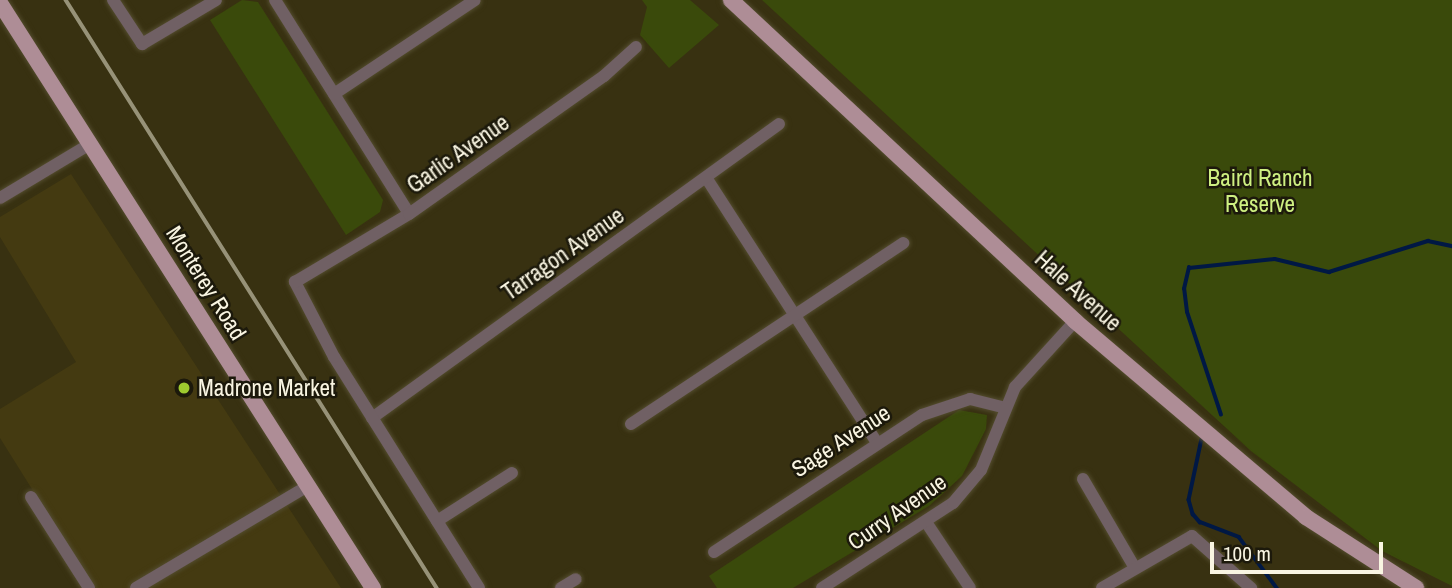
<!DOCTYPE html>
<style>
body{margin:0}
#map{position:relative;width:1452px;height:588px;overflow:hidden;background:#383111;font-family:"Archivo Narrow",sans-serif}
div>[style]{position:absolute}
.built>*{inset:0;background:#443a11}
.green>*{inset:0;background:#3a4a0b}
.stream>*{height:3.5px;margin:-1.75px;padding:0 1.75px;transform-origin:1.75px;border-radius:1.75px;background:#001844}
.roads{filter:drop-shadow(0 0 2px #534c2e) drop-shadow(0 0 2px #534c2e)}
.minor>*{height:12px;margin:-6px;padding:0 6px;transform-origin:6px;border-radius:6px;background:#706064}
.major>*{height:16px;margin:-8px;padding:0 8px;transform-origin:8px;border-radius:8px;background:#ae8d96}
.rail>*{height:3.5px;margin:-1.75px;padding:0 1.75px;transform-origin:1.75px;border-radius:1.75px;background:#979278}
.dots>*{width:19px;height:19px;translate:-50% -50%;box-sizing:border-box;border:4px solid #1c190b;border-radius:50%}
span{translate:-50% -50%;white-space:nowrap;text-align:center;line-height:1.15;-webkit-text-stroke:5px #1c190b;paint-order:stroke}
.street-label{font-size:23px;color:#f9f5e2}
.park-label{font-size:23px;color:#cef081}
.poi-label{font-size:23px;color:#f9f5e2}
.left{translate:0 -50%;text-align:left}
.scale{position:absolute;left:1210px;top:542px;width:173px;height:32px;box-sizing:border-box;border:4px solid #f9f5e2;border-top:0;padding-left:9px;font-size:21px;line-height:24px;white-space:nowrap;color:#f9f5e2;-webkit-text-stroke:5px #1c190b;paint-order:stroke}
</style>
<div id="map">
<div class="built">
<div style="clip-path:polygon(71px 174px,341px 588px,94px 588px,0 438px,0 409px,76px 362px,0 237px,0 217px)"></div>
</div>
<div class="green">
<div style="clip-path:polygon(242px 0,258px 2px,383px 200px,380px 212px,346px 235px,210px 20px)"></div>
<div style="clip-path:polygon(642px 0,690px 0,719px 25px,669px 68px,640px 35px,647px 7px)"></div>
<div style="clip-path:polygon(762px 0,1452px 0,1452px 586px,1382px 551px,1251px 451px)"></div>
<div style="clip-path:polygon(959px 410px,987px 415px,986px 429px,962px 476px,929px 506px,793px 588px,717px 588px,709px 576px)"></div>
</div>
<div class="stream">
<div style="left:1221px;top:415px;width:108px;rotate:-108.3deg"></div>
<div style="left:1187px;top:312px;width:23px;rotate:-97deg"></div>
<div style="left:1184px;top:289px;width:22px;rotate:-77deg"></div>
<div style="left:1189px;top:268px;width:86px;rotate:-6deg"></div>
<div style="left:1275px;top:259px;width:56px;rotate:13.5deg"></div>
<div style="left:1329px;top:272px;width:104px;rotate:-17.4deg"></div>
<div style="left:1428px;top:241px;width:25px;rotate:12deg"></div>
<div style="left:1202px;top:439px;width:62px;rotate:102deg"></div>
<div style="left:1189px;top:500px;width:15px;rotate:74deg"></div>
<div style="left:1193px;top:514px;width:11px;rotate:49deg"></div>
<div style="left:1200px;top:522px;width:42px;rotate:21deg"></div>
<div style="left:1239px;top:537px;width:64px;rotate:53.3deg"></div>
</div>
<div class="roads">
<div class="minor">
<div style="left:113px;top:0;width:53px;rotate:56.6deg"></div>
<div style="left:142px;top:44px;width:86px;rotate:-30.7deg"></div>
<div style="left:275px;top:0;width:252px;rotate:57.9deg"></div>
<div style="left:334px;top:94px;width:169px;rotate:-33.7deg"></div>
<div style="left:707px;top:179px;width:312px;rotate:57.2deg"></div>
<div style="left:0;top:198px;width:105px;rotate:-31deg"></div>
<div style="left:372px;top:418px;width:502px;rotate:-35.84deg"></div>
<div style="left:631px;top:424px;width:327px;rotate:-33.6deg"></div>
<div style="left:1083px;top:479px;width:103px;rotate:59.7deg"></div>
<div style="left:31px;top:497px;width:108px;rotate:57.5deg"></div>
<div style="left:437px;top:521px;width:89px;rotate:-32.6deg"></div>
<div style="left:926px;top:522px;width:79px;rotate:56.3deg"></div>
<div style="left:714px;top:552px;width:249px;rotate:-33.4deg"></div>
<div style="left:922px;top:415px;width:51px;rotate:-18.4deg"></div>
<div style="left:970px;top:399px;width:34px;rotate:14deg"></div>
<div style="left:136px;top:588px;width:200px;rotate:-30.7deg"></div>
<div style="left:479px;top:588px;width:273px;rotate:-122.1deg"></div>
<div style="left:334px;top:357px;width:85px;rotate:-117.5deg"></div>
<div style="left:295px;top:282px;width:133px;rotate:-30.8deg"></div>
<div style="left:409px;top:214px;width:239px;rotate:-35.3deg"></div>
<div style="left:604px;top:76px;width:43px;rotate:-42.2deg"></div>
<div style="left:561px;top:588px;width:17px;rotate:-31deg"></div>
<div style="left:822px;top:588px;width:156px;rotate:-33deg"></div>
<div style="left:953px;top:503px;width:43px;rotate:-49.7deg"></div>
<div style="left:981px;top:470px;width:90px;rotate:-67.7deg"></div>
<div style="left:1015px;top:387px;width:89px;rotate:-47.7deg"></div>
<div style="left:1102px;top:588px;width:104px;rotate:-30deg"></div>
<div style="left:1192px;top:536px;width:79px;rotate:41.4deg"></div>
</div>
<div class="major">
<div style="left:731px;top:0;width:471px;rotate:43deg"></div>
<div style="left:1075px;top:321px;width:303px;rotate:40.3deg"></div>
<div style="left:1306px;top:517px;width:131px;rotate:32.8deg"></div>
<div style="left:0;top:3px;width:694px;rotate:57.48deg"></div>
</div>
</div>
<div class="rail">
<div style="left:66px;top:0;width:695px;rotate:57.75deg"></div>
</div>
<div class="dots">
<div style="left:184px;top:388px;background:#9eca2f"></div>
</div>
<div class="street-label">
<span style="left:458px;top:154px;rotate:-35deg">Garlic Avenue</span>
<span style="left:563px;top:254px;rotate:-35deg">Tarragon Avenue</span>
<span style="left:206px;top:283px;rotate:58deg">Monterey Road</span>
<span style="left:1078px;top:291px;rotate:42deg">Hale Avenue</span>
<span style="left:841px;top:441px;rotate:-33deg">Sage Avenue</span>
<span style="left:897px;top:512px;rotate:-35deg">Curry Avenue</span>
</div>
<div class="park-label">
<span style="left:1260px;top:191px">Baird Ranch<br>Reserve</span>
</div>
<div class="poi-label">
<span class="left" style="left:198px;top:388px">Madrone Market</span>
</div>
<div class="scale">100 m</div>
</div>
